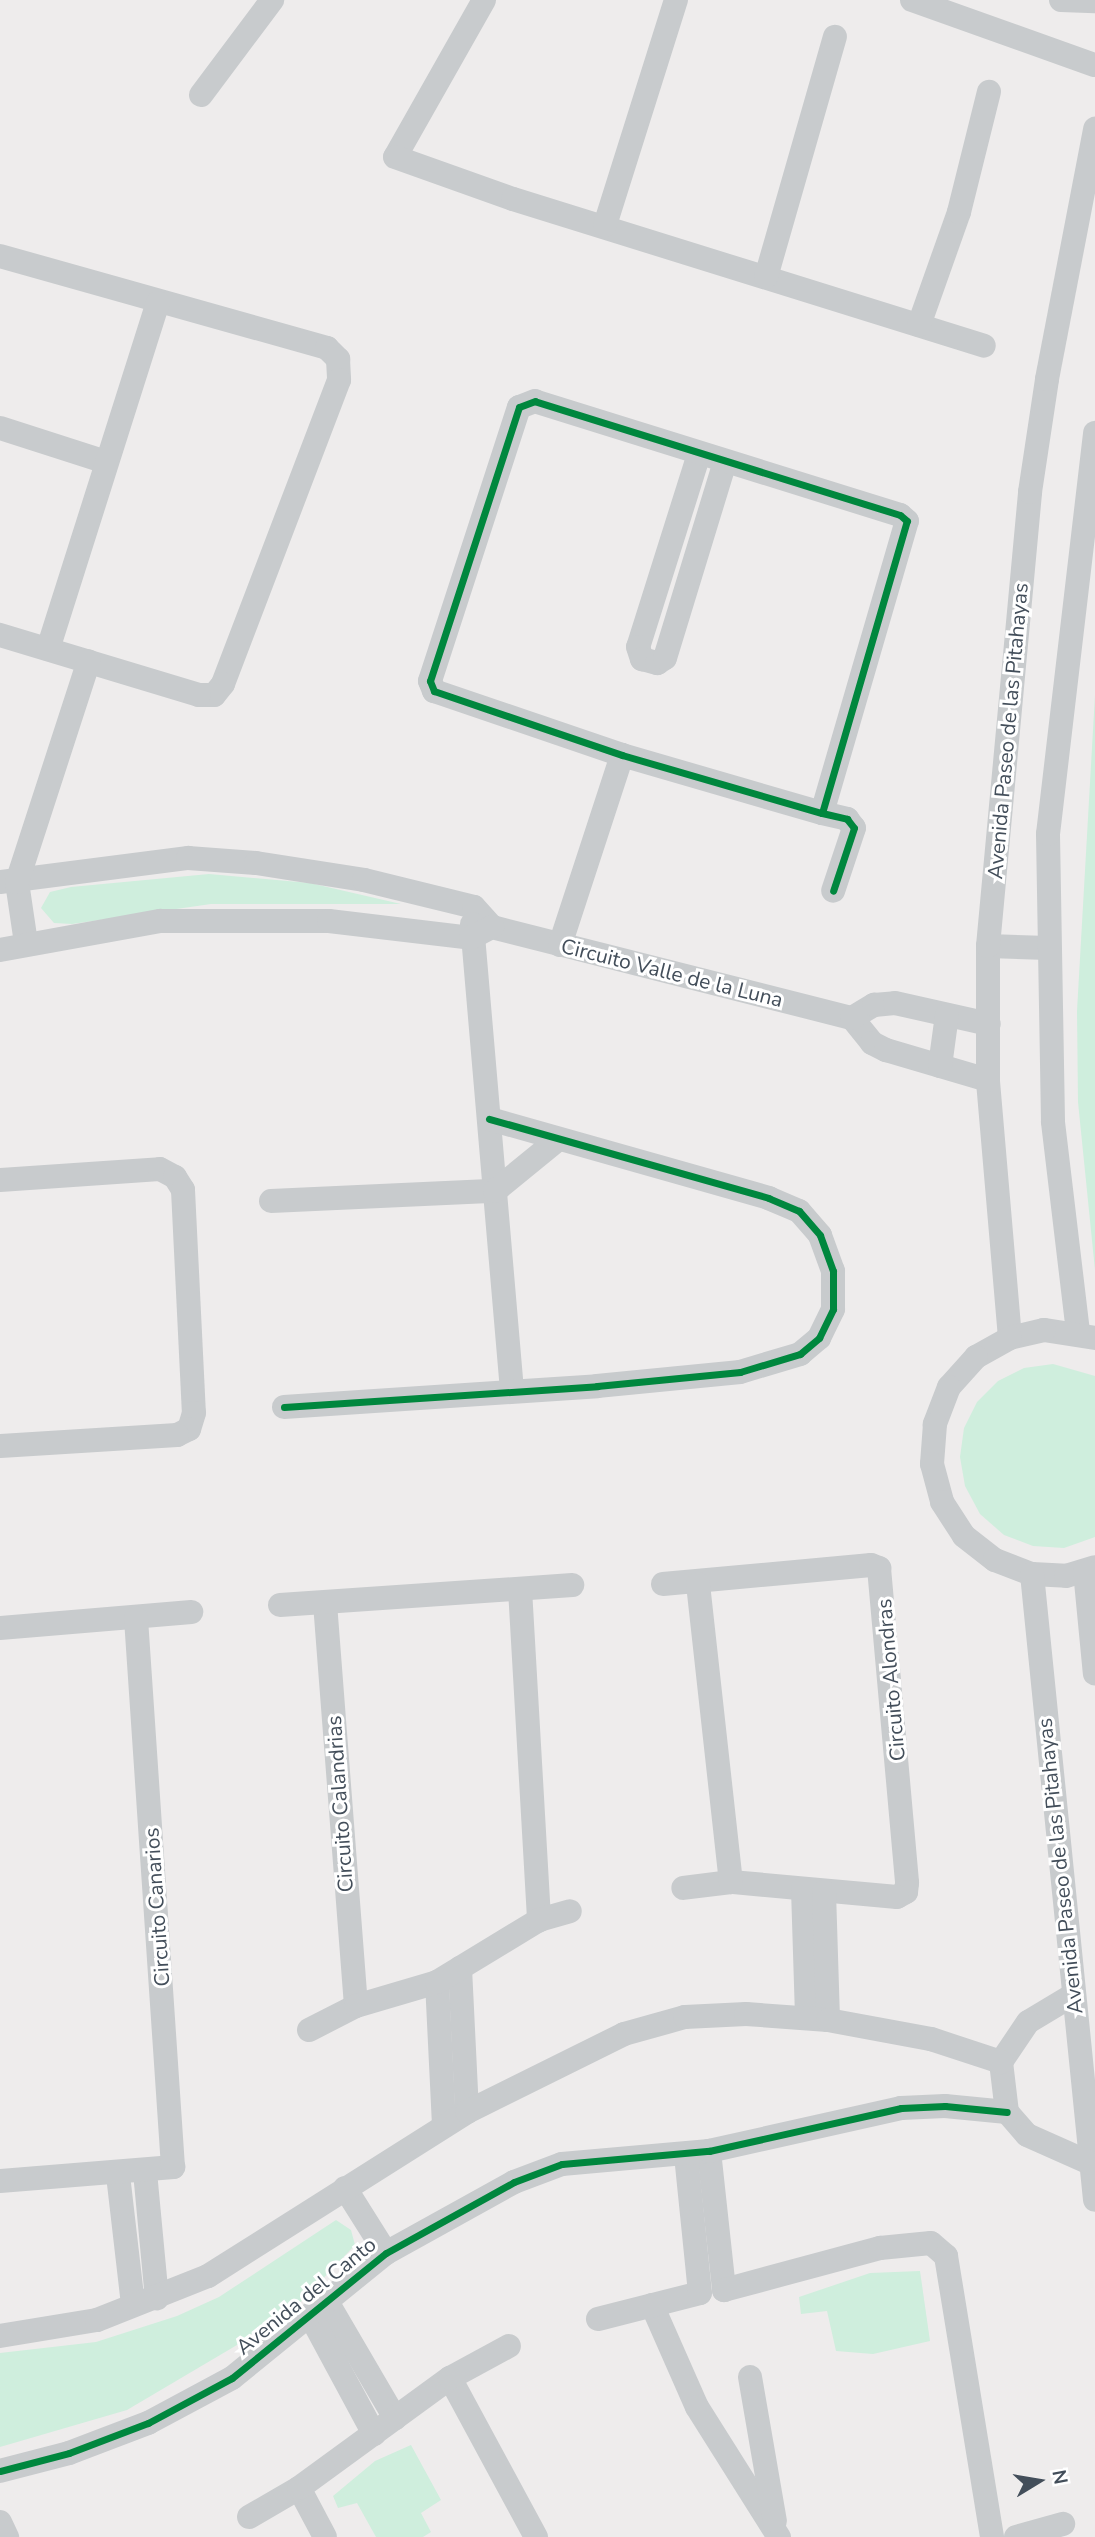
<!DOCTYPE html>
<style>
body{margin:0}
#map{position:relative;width:1095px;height:2537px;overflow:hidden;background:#eeecec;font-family:"Nunito Sans",sans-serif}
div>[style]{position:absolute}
.green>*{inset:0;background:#cfeedd}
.minor>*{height:24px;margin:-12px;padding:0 12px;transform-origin:12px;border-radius:12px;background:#c8cbcd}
.cycleway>*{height:7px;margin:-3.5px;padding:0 3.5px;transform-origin:3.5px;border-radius:3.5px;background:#00873e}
span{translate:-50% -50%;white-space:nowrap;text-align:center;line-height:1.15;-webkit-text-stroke:6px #fff;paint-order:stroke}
.street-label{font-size:21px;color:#434e5a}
.north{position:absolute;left:1004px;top:2446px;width:70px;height:70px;-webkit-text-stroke:5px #fff;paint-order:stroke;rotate:79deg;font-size:19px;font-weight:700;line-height:28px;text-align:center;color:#434e5a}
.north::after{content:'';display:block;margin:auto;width:24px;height:32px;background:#434e5a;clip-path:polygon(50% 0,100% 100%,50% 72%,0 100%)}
</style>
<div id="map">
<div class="green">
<div style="clip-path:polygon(1095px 695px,1095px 1270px,1078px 1102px,1077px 1011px)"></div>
<div style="clip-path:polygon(209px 874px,310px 883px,401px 904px,211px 904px,72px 924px,54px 923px,41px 908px,50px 892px,71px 887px)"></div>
<div style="clip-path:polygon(1053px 1364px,1095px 1376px,1095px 1537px,1064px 1548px,1033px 1546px,1004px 1535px,980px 1514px,965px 1486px,960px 1457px,964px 1428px,977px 1402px,998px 1381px,1024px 1368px)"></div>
<div style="clip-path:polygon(336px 2220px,351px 2230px,355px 2245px,294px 2309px,286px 2306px,237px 2345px,127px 2410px,0 2447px,0 2353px,96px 2342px,177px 2316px,219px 2297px)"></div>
<div style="clip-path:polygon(920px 2271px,930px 2341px,873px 2354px,836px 2351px,827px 2311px,801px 2314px,799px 2297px,870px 2273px)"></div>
<div style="clip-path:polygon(411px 2445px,441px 2500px,421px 2513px,431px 2532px,423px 2537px,376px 2537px,357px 2503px,338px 2508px,333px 2496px,375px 2461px)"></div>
</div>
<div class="minor">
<div style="left:484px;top:0;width:180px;rotate:119.5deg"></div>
<div style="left:395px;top:157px;width:125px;rotate:19.6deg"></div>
<div style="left:513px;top:199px;width:493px;rotate:17.3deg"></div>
<div style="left:912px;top:0;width:194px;rotate:19.6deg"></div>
<div style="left:1061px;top:0;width:34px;rotate:2deg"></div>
<div style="left:201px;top:95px;width:119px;rotate:-53.2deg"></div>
<div style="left:605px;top:225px;width:236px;rotate:-72.5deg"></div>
<div style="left:0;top:256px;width:340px;rotate:15.7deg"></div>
<div style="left:327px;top:348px;width:16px;rotate:45deg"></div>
<div style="left:338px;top:359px;width:21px;rotate:87deg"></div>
<div style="left:339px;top:380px;width:325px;rotate:110.9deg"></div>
<div style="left:223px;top:684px;width:14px;rotate:129deg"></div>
<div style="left:214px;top:695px;width:15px;rotate:180deg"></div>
<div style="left:199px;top:695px;width:208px;rotate:-163.2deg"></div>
<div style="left:766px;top:277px;width:250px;rotate:-74deg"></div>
<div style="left:919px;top:325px;width:120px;rotate:-70.5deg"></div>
<div style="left:959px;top:212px;width:124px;rotate:-76deg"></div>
<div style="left:0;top:428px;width:111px;rotate:17.8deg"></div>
<div style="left:699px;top:454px;width:202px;rotate:107.5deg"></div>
<div style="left:638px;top:647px;width:13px;rotate:72deg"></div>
<div style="left:642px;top:659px;width:16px;rotate:15deg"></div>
<div style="left:657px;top:663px;width:9px;rotate:-32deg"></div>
<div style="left:665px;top:658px;width:205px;rotate:-73deg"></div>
<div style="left:48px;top:649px;width:363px;rotate:-72.4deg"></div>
<div style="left:822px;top:813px;width:304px;rotate:-73.8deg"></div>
<div style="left:907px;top:521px;width:9px;rotate:-139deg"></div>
<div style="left:900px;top:515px;width:382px;rotate:-162.7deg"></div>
<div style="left:535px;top:401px;width:17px;rotate:159deg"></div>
<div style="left:519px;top:407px;width:288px;rotate:108deg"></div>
<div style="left:430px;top:681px;width:11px;rotate:68deg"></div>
<div style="left:434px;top:691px;width:199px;rotate:18.8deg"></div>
<div style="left:622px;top:755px;width:208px;rotate:16.2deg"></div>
<div style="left:822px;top:813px;width:26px;rotate:13deg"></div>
<div style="left:847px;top:819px;width:11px;rotate:52deg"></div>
<div style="left:854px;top:828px;width:66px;rotate:108.4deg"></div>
<div style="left:0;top:882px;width:190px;rotate:-7.3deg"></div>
<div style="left:188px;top:858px;width:68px;rotate:4.2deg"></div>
<div style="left:256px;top:863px;width:109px;rotate:8.9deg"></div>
<div style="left:364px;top:880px;width:113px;rotate:13.8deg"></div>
<div style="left:474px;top:907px;width:27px;rotate:48deg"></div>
<div style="left:492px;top:927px;width:371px;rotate:14.2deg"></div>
<div style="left:852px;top:1018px;width:32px;rotate:51deg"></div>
<div style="left:872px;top:1043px;width:16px;rotate:27deg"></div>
<div style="left:886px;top:1050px;width:106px;rotate:16.4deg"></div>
<div style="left:472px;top:924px;width:469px;rotate:85.1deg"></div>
<div style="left:26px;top:943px;width:62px;rotate:-98.4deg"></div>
<div style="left:17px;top:882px;width:232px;rotate:-72deg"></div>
<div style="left:560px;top:945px;width:200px;rotate:-71.9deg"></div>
<div style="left:988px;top:946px;width:60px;rotate:1.9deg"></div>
<div style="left:0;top:950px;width:163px;rotate:-10.3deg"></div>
<div style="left:160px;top:921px;width:169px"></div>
<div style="left:329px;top:921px;width:143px;rotate:6.8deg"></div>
<div style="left:471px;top:938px;width:24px;rotate:-28deg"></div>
<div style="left:852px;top:1018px;width:26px;rotate:-31deg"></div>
<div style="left:874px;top:1005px;width:21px;rotate:-5deg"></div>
<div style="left:895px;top:1003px;width:96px;rotate:12.6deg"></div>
<div style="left:940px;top:1066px;width:51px;rotate:-82.2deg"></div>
<div style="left:0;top:1180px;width:160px;rotate:-3.9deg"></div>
<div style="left:160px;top:1169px;width:17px;rotate:28deg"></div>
<div style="left:175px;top:1177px;width:15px;rotate:58deg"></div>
<div style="left:183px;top:1190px;width:223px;rotate:87.2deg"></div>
<div style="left:194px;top:1413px;width:17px;rotate:107deg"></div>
<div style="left:189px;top:1429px;width:13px;rotate:153deg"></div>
<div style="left:177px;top:1435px;width:177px;rotate:176.4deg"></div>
<div style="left:271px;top:1201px;width:224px;rotate:-2.6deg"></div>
<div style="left:495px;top:1191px;width:79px;rotate:-39.3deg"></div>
<div style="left:1078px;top:1332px;width:212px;rotate:-96.8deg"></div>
<div style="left:1053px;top:1121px;width:287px;rotate:-91deg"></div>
<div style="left:1048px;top:834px;width:404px;rotate:-83.3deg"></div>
<div style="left:1010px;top:1338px;width:259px;rotate:-94.9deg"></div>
<div style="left:988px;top:1080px;width:134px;rotate:-90deg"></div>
<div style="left:988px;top:946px;width:456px;rotate:-84.7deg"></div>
<div style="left:1030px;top:492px;width:114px;rotate:-81.4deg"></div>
<div style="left:1047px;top:379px;width:255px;rotate:-79.1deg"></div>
<div style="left:1095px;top:1338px;width:52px;rotate:-171.1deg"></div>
<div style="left:1044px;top:1330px;width:35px;rotate:167deg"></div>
<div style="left:1010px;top:1338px;width:39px;rotate:151deg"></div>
<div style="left:976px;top:1357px;width:40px;rotate:132deg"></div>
<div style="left:949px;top:1387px;width:40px;rotate:111deg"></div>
<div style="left:935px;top:1424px;width:40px;rotate:94.3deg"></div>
<div style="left:932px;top:1464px;width:39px;rotate:75deg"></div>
<div style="left:942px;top:1502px;width:40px;rotate:57.1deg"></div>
<div style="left:964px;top:1536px;width:39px;rotate:38deg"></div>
<div style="left:995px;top:1560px;width:40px;rotate:21deg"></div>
<div style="left:1032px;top:1574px;width:34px;rotate:3deg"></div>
<div style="left:1066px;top:1576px;width:30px;rotate:-17deg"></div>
<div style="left:284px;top:1407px;width:314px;rotate:-3.8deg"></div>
<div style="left:597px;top:1386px;width:144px;rotate:-5.6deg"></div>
<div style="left:740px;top:1372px;width:63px;rotate:-16.7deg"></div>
<div style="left:800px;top:1354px;width:25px;rotate:-40deg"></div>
<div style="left:819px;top:1338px;width:32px;rotate:-64deg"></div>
<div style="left:833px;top:1309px;width:38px;rotate:-90deg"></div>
<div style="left:833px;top:1271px;width:38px;rotate:-110deg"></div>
<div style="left:820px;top:1235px;width:32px;rotate:-131deg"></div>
<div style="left:799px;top:1211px;width:33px;rotate:-157deg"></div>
<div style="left:769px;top:1198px;width:291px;rotate:-164.2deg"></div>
<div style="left:1085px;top:1571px;width:103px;rotate:84.5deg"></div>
<div style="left:1032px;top:1574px;width:629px;rotate:84.25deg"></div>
<div style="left:663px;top:1584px;width:209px;rotate:-5.2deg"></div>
<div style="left:871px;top:1565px;width:9px;rotate:21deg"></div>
<div style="left:879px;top:1568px;width:316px;rotate:84.9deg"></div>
<div style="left:907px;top:1883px;width:9px;rotate:96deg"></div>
<div style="left:906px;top:1892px;width:10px;rotate:151deg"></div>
<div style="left:897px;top:1897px;width:167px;rotate:-174.8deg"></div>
<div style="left:731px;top:1882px;width:48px;rotate:172.9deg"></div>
<div style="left:698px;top:1584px;width:300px;rotate:83.7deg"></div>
<div style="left:520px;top:1589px;width:332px;rotate:86.7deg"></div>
<div style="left:325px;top:1603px;width:404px;rotate:85.6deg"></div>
<div style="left:280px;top:1605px;width:293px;rotate:-3.9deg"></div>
<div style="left:0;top:1628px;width:192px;rotate:-4.8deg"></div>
<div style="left:803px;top:1889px;width:128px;rotate:88.2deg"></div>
<div style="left:824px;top:1892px;width:128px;rotate:88.2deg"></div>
<div style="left:460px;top:1968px;width:144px;rotate:87.2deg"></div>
<div style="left:437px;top:1982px;width:144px;rotate:87.2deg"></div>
<div style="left:1073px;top:1995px;width:52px;rotate:149deg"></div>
<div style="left:1028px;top:2022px;width:48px;rotate:124deg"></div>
<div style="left:1001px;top:2062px;width:50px;rotate:83.2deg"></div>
<div style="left:1007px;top:2112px;width:30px;rotate:49deg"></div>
<div style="left:1027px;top:2135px;width:69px;rotate:24deg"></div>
<div style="left:309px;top:2030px;width:53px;rotate:-27.1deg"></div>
<div style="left:356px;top:2006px;width:84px;rotate:-16.5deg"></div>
<div style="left:437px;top:1982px;width:119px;rotate:-31.3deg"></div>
<div style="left:539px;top:1920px;width:32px;rotate:-16deg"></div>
<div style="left:709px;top:2151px;width:140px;rotate:83.8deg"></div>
<div style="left:724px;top:2290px;width:162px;rotate:-15.1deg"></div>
<div style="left:880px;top:2248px;width:51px;rotate:-5.6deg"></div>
<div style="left:931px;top:2243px;width:20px;rotate:41deg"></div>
<div style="left:946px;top:2256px;width:285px;rotate:80.7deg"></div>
<div style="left:145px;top:2172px;width:127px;rotate:84.6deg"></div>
<div style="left:118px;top:2175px;width:131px;rotate:83.4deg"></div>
<div style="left:0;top:2181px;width:174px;rotate:-4.6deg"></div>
<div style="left:173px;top:2167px;width:550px;rotate:-93.86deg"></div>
<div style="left:345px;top:2188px;width:77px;rotate:57.8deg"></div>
<div style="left:326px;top:2300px;width:137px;rotate:59.7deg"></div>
<div style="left:652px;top:2305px;width:111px;rotate:66.2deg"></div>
<div style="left:697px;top:2407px;width:154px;rotate:57.8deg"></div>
<div style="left:311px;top:2317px;width:133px;rotate:61.7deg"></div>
<div style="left:598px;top:2319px;width:105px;rotate:-14.3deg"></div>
<div style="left:700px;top:2293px;width:140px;rotate:-95.8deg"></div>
<div style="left:0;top:2336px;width:98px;rotate:-9.4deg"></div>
<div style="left:97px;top:2320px;width:119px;rotate:-21.6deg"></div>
<div style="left:208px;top:2276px;width:307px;rotate:-32.3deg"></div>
<div style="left:467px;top:2112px;width:175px;rotate:-26.4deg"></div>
<div style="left:624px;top:2034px;width:63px;rotate:-15.6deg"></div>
<div style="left:685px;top:2017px;width:61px;rotate:-2.8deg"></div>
<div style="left:746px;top:2014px;width:82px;rotate:4.2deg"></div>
<div style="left:828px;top:2020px;width:105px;rotate:10.5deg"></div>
<div style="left:931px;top:2039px;width:74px;rotate:18.2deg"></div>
<div style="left:750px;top:2377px;width:146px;rotate:80.2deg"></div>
<div style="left:450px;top:2378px;width:181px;rotate:61.6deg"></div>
<div style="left:0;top:2471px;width:71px;rotate:-14.6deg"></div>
<div style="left:69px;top:2453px;width:85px;rotate:-20.8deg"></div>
<div style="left:148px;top:2423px;width:95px;rotate:-28.2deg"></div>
<div style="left:232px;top:2378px;width:198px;rotate:-39.1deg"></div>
<div style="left:386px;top:2253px;width:146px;rotate:-29deg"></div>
<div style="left:514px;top:2182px;width:51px;rotate:-20.6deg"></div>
<div style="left:562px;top:2164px;width:148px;rotate:-5.1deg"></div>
<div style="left:709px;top:2151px;width:197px;rotate:-12.6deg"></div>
<div style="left:901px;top:2108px;width:44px;rotate:-2.6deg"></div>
<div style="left:945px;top:2106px;width:62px;rotate:5.5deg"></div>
<div style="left:299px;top:2488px;width:55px;rotate:62deg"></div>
<div style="left:249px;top:2517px;width:58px;rotate:-30.1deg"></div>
<div style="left:299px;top:2488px;width:187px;rotate:-36.1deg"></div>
<div style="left:450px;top:2378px;width:67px;rotate:-28.5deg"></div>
<div style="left:0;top:2522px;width:17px;rotate:65deg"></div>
<div style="left:1016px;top:2537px;width:49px;rotate:-15.5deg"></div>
</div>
<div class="cycleway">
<div style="left:822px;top:813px;width:304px;rotate:-73.8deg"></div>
<div style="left:907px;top:521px;width:9px;rotate:-139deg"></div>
<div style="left:900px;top:515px;width:382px;rotate:-162.7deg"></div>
<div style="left:535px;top:401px;width:17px;rotate:159deg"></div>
<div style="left:519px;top:407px;width:288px;rotate:108deg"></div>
<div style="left:430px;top:681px;width:11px;rotate:68deg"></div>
<div style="left:434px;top:691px;width:199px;rotate:18.8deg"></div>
<div style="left:622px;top:755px;width:208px;rotate:16.2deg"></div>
<div style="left:822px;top:813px;width:26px;rotate:13deg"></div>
<div style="left:847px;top:819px;width:11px;rotate:52deg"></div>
<div style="left:854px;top:828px;width:66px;rotate:108.4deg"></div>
<div style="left:284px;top:1407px;width:314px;rotate:-3.8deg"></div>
<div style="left:597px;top:1386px;width:144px;rotate:-5.6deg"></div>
<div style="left:740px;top:1372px;width:63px;rotate:-16.7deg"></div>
<div style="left:800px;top:1354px;width:25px;rotate:-40deg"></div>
<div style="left:819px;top:1338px;width:32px;rotate:-64deg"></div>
<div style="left:833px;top:1309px;width:38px;rotate:-90deg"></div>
<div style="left:833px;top:1271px;width:38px;rotate:-110deg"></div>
<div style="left:820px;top:1235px;width:32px;rotate:-131deg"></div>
<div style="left:799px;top:1211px;width:33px;rotate:-157deg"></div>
<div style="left:769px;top:1198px;width:291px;rotate:-164.2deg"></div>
<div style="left:0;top:2471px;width:71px;rotate:-14.6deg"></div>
<div style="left:69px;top:2453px;width:85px;rotate:-20.8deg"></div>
<div style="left:148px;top:2423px;width:95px;rotate:-28.2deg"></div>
<div style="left:232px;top:2378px;width:198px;rotate:-39.1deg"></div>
<div style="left:386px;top:2253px;width:146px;rotate:-29deg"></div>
<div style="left:514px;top:2182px;width:51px;rotate:-20.6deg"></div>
<div style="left:562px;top:2164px;width:148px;rotate:-5.1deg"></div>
<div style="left:709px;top:2151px;width:197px;rotate:-12.6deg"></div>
<div style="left:901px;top:2108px;width:44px;rotate:-2.6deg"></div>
<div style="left:945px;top:2106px;width:62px;rotate:5.5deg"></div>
</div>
<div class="street-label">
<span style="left:1008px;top:731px;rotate:-85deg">Avenida Paseo de las Pitahayas</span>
<span style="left:672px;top:973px;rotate:14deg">Circuito Valle de la Luna</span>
<span style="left:891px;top:1680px;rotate:-95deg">Circuito Alondras</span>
<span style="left:340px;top:1804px;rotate:-94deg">Circuito Calandrias</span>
<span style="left:1060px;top:1866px;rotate:-96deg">Avenida Paseo de las Pitahayas</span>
<span style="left:157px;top:1907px;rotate:-94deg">Circuito Canarios</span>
<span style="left:306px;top:2296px;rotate:-39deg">Avenida del Canto</span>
</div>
<div class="north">N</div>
</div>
